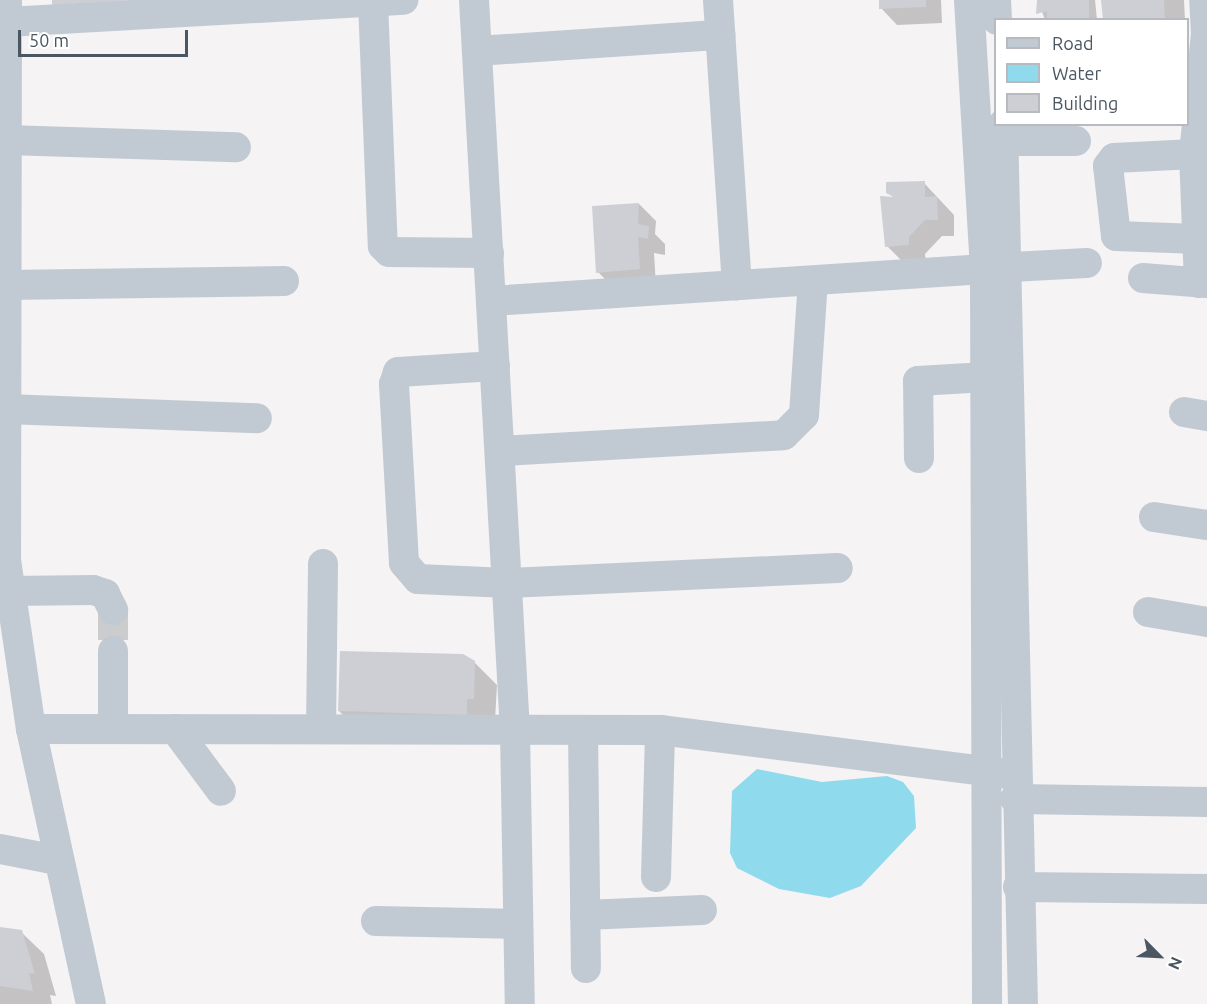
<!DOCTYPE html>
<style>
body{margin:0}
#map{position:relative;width:1207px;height:1004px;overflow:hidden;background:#f5f3f3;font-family:Ubuntu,sans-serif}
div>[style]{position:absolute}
.water>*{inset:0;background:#90daee}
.shadow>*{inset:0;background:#0003}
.building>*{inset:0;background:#cdcfd5}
.minor-tunnel>*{height:30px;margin-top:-15px;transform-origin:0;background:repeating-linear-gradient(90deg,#caccce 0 30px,transparent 0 45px)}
.minor>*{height:30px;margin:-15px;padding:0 15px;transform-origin:15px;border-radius:15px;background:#c1cad2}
span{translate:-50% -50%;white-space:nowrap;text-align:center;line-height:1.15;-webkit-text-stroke:4.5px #fff;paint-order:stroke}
.legend{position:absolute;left:994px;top:18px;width:195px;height:108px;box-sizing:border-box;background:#fff;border:2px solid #b7bbc0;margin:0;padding:8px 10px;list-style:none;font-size:18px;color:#4a5661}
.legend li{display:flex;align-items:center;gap:12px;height:30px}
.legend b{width:30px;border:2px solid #b7bbc0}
.north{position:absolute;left:1129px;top:926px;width:60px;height:60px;-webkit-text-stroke:4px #fff;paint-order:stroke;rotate:114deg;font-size:16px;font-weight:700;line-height:24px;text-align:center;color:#4a5661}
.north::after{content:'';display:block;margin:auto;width:21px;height:27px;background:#4a5661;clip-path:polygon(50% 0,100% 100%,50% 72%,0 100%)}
.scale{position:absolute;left:18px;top:30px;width:170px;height:27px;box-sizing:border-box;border:3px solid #4a5661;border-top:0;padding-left:8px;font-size:18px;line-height:21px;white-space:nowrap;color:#4a5661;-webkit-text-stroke:4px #fff;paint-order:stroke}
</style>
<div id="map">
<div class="water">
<div style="clip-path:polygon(757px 769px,822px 782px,887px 776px,903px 782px,914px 796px,916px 828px,861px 886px,830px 898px,779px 889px,737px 868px,730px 853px,732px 791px)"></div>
</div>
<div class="shadow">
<div style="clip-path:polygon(880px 0,941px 0,942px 23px,897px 25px,881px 8px)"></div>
<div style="clip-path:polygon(1038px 0,1095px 0,1097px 20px,1045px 20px)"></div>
<div style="clip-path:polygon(1103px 0,1184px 0,1185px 20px,1104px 20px)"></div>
<div style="clip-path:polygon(924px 183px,954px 215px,954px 236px,942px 236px,925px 254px,926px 262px,904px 263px,887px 246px,894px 198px,888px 192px)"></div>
<div style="clip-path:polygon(639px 204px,656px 221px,655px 234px,665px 244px,665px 255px,654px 253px,656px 286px,615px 289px,598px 272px)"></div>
<div style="clip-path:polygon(474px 662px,497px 685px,495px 720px,362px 733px,339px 711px)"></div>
<div style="clip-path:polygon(0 929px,21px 932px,44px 954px,56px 996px,50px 995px,52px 1004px,0 1004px)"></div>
</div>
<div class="building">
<div style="clip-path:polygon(52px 0,136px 0,52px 5px)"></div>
<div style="clip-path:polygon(879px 0,926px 0,926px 7px,879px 9px)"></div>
<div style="clip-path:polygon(1037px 0,1089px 0,1089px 20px,1047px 20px,1047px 11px,1036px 14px)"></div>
<div style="clip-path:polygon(1101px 0,1164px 0,1165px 20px,1103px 20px)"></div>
<div style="clip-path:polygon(925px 181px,925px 197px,937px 196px,938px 220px,925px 220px,909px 237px,909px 245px,885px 247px,880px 196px,894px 197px,886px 193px,886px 182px)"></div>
<div style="clip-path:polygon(639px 203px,638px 224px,649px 226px,648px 239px,638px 237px,640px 269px,596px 273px,592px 206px)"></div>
<div style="clip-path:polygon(340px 651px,463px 654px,475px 661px,474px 699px,467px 699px,467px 715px,338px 711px)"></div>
<div style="clip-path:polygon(0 927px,22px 930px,35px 974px,29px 973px,33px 991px,0 986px)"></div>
</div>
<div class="minor-tunnel">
<div style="left:113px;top:610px;width:41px;rotate:90deg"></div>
</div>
<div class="minor">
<div style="left:7px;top:0;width:560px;rotate:90.1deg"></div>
<div style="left:6px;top:560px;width:171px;rotate:81.6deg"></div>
<div style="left:31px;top:729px;width:281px;rotate:77.7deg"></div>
<div style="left:474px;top:0;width:732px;rotate:86.79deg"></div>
<div style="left:515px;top:731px;width:273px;rotate:89deg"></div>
<div style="left:718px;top:0;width:286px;rotate:86.2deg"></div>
<div style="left:969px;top:0;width:269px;rotate:86.6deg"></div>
<div style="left:985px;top:269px;width:735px;rotate:89.84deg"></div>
<div style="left:996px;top:0;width:20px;rotate:87deg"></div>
<div style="left:373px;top:2px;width:244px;rotate:87.7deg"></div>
<div style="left:383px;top:246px;width:8px;rotate:45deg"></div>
<div style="left:389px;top:252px;width:100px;rotate:0.6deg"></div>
<div style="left:7px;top:22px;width:397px;rotate:-3.2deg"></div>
<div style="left:477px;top:51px;width:244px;rotate:-3.8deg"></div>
<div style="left:1003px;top:124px;width:880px;rotate:88.7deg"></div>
<div style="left:7px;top:140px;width:229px;rotate:1.8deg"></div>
<div style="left:1004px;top:141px;width:72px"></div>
<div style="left:1194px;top:154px;width:80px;rotate:177.1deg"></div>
<div style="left:1114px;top:158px;width:10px;rotate:127deg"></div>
<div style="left:1108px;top:166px;width:70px;rotate:83.5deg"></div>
<div style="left:1116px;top:236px;width:82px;rotate:2.1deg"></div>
<div style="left:1010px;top:267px;width:77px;rotate:-3deg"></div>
<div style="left:1143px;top:278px;width:64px;rotate:4.5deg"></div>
<div style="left:1199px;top:283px;width:129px;rotate:-92.2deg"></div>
<div style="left:1194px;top:154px;width:121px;rotate:-84.3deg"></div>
<div style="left:1206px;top:34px;width:34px;rotate:-93deg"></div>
<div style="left:6px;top:285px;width:278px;rotate:-0.8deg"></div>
<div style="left:491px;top:301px;width:495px;rotate:-3.7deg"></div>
<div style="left:495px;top:366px;width:97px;rotate:176.5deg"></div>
<div style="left:398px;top:372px;width:13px;rotate:108deg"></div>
<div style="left:394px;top:384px;width:179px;rotate:86.8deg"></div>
<div style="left:404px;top:563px;width:21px;rotate:49deg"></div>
<div style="left:418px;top:579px;width:90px;rotate:2.5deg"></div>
<div style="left:508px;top:583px;width:330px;rotate:-2.6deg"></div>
<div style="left:6px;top:409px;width:251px;rotate:2.1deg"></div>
<div style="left:1184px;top:412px;width:23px;rotate:10deg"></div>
<div style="left:501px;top:451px;width:283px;rotate:-3.2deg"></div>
<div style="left:784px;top:435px;width:28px;rotate:-45deg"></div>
<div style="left:804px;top:415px;width:134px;rotate:-86.2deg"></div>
<div style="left:919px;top:458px;width:77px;rotate:-90.7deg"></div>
<div style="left:918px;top:381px;width:68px;rotate:-3.4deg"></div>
<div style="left:1154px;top:517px;width:54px;rotate:8.6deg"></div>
<div style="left:10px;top:591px;width:83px;rotate:-0.7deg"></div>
<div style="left:93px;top:590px;width:13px;rotate:18deg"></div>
<div style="left:105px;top:594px;width:18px;rotate:63deg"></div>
<div style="left:1148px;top:612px;width:60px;rotate:9.6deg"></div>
<div style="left:31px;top:729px;width:629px;rotate:0.09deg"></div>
<div style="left:660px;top:730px;width:358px;rotate:7.2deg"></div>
<div style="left:113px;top:729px;width:78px;rotate:-90deg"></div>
<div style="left:175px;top:729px;width:77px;rotate:53.4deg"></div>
<div style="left:321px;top:729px;width:165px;rotate:-89.3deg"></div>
<div style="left:583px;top:730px;width:238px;rotate:89.3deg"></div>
<div style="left:1015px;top:799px;width:192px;rotate:0.9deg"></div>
<div style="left:0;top:849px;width:58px;rotate:10.9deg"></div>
<div style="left:656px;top:877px;width:147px;rotate:-88.4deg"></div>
<div style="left:1018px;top:887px;width:189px;rotate:0.6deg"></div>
<div style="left:585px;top:915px;width:117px;rotate:-2.4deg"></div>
<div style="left:376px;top:921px;width:142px;rotate:1.2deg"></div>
</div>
<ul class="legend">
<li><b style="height:8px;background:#c1cad2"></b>Road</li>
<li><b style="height:16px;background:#90daee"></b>Water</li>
<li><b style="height:16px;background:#cdcfd5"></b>Building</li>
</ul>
<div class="north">N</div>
<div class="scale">50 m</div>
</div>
